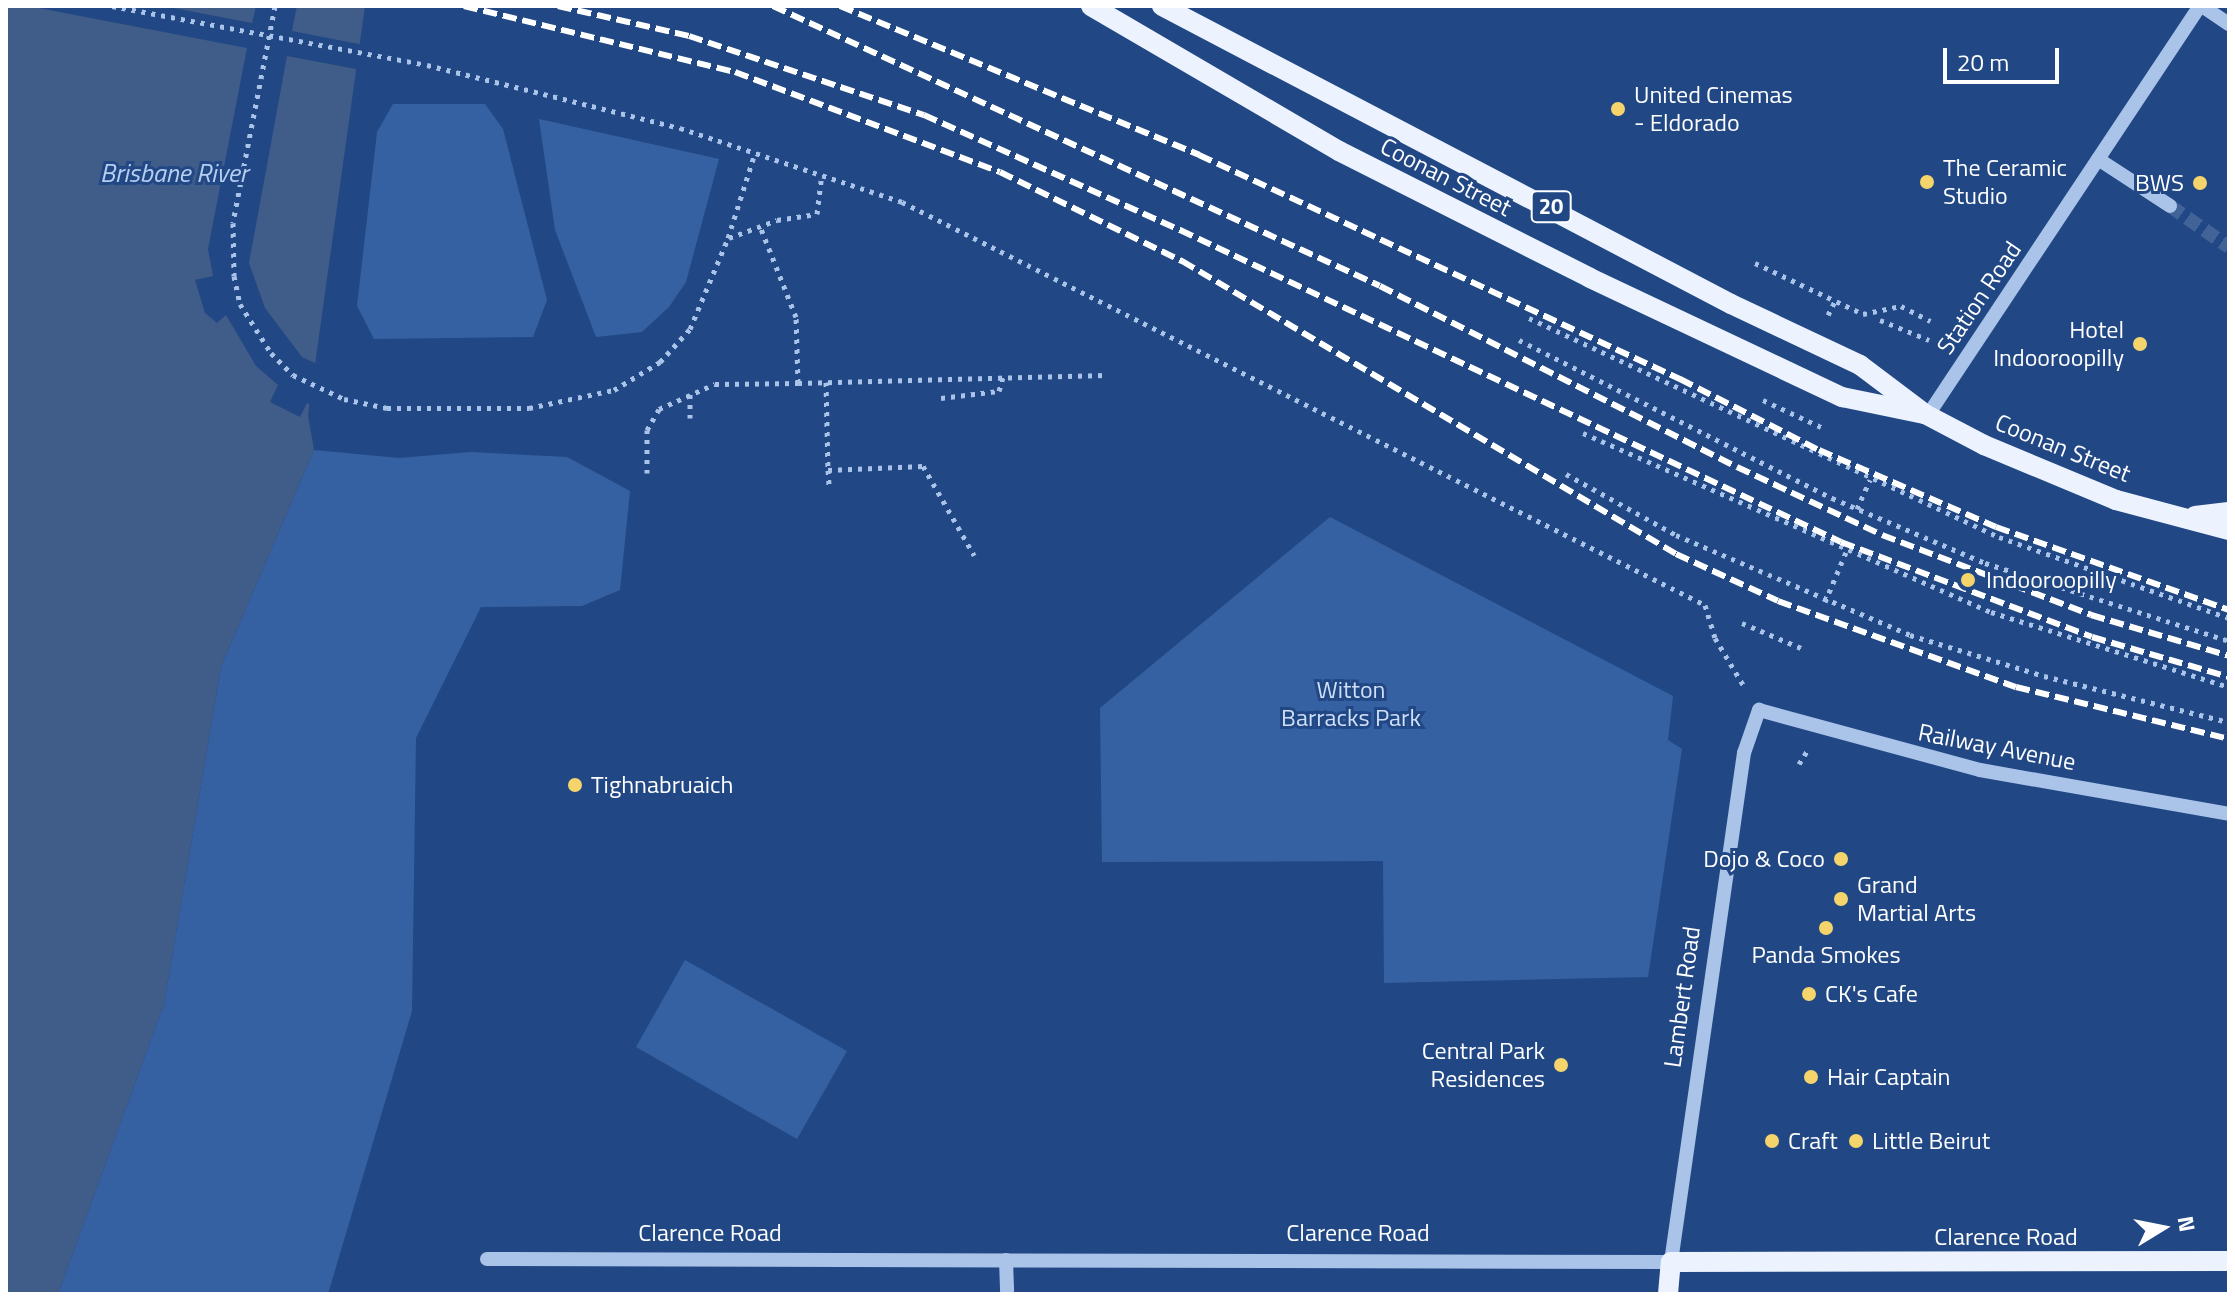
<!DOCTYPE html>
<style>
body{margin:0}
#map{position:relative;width:2235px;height:1300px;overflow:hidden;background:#214885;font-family:"Titillium Web",sans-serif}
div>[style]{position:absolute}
.green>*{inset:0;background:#3561a2}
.water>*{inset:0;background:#405c88}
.pier>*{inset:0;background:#214885}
.minor-tunnel>*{height:14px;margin-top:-7px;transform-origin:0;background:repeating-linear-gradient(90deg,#426397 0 14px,transparent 0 21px)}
.path>*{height:5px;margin-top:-2.5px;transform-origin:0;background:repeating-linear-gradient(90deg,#aac3e9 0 4px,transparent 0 10px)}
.minor>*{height:14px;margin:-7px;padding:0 7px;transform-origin:7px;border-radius:7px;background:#aac3e9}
.major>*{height:20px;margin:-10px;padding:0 10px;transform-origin:10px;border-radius:10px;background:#edf3fe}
.rail>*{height:6px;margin-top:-3px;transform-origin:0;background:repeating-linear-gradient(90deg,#fff 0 14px,transparent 0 20px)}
.path-bridge>*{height:5px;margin-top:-2.5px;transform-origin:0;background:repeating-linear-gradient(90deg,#aac3e9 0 4px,transparent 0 10px)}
.dots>*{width:22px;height:22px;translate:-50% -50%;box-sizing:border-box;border:4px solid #214885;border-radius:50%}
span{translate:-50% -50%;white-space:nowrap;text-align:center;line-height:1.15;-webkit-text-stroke:6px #214885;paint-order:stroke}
.shield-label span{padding:2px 6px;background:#214885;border:2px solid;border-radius:6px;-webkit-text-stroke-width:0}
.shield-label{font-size:22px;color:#fff;font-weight:700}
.poi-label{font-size:24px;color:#fff}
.left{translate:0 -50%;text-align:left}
.right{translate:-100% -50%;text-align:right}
.street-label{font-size:24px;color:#fff}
.park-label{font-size:24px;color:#cedff7}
.water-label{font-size:26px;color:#b6cef0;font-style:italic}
.frame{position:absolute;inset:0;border:8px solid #fff;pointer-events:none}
.north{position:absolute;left:2123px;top:1188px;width:80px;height:80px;-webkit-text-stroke:6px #214885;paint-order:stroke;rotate:80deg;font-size:22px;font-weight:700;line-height:32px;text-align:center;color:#fff}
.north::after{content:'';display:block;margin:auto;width:28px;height:36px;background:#fff;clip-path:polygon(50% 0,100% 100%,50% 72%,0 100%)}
.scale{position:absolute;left:1943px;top:48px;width:116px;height:36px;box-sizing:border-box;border:4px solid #fff;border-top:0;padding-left:10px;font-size:24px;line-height:28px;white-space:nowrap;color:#fff;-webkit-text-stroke:6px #214885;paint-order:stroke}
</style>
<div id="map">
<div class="green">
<div style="clip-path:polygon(393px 104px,485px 104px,503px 129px,547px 300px,533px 337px,374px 339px,357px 306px,377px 132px)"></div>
<div style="clip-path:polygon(539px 119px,719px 159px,686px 282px,669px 307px,642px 332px,596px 337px,555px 230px)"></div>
<div style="clip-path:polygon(314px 450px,399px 458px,470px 452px,567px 457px,630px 491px,620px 590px,582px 606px,481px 607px,416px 738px,412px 1011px,328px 1294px,58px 1294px,164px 1004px,221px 667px)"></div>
<div style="clip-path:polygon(1330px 517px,1673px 696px,1668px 740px,1682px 749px,1648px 977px,1384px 983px,1383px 861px,1102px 862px,1100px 708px)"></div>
<div style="clip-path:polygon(685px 960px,847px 1051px,797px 1139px,636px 1047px)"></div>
</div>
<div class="water">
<div style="clip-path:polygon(6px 6px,365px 6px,308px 415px,314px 450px,221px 667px,164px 1004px,58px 1294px,6px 1294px)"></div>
</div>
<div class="pier">
<div style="clip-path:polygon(28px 6px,163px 6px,252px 23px,256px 6px,297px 6px,292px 31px,364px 45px,361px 70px,287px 56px,249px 263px,265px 308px,302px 357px,319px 365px,313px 407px,307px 403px,300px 417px,270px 402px,278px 385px,256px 366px,226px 315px,217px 323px,205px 313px,195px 280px,213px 276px,208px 249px,247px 48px)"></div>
</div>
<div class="minor-tunnel">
<div style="left:2170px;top:206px;width:72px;rotate:34.8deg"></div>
</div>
<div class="path">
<div style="left:275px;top:6px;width:221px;rotate:101deg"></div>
<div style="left:233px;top:223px;width:53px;rotate:88.9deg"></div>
<div style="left:234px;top:276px;width:29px;rotate:78deg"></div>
<div style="left:240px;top:304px;width:58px;rotate:57.7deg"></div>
<div style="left:271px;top:353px;width:31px;rotate:45deg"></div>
<div style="left:293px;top:375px;width:56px;rotate:25.2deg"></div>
<div style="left:344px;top:399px;width:44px;rotate:11.8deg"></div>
<div style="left:387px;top:408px;width:142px"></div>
<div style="left:529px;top:408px;width:87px;rotate:-12deg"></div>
<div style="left:614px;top:390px;width:54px;rotate:-31.3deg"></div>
<div style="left:660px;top:362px;width:45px;rotate:-47.7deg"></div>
<div style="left:690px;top:329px;width:99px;rotate:-67.3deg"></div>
<div style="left:728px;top:238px;width:89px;rotate:-72.4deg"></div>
<div style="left:427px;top:65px;width:261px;rotate:14deg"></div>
<div style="left:680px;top:128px;width:234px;rotate:18.4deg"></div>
<div style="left:902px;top:202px;width:898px;rotate:26.65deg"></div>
<div style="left:1705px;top:605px;width:34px;rotate:73deg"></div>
<div style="left:1715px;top:638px;width:58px;rotate:59deg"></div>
<div style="left:729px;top:238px;width:51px;rotate:-20.6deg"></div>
<div style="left:777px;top:220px;width:40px;rotate:-8.5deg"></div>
<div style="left:817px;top:214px;width:38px;rotate:-83deg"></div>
<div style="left:1755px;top:263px;width:119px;rotate:25.3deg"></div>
<div style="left:1863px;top:314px;width:39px;rotate:-12deg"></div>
<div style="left:1901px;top:306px;width:33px;rotate:27deg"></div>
<div style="left:1828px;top:315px;width:18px;rotate:-63deg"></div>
<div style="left:1529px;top:318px;width:519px;rotate:24.98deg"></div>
<div style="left:1999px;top:537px;width:244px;rotate:19.4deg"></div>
<div style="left:1880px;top:320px;width:53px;rotate:22.2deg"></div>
<div style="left:1519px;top:340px;width:351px;rotate:26.8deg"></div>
<div style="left:1832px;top:498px;width:166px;rotate:23deg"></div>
<div style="left:1985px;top:563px;width:256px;rotate:17.7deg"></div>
<div style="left:826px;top:382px;width:88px;rotate:88.7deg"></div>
<div style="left:828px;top:470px;width:95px;rotate:-2.4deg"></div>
<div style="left:923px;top:466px;width:103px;rotate:60.2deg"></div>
<div style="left:798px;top:383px;width:309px;rotate:-1.5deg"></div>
<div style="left:941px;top:398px;width:58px;rotate:-6.9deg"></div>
<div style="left:999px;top:391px;width:15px;rotate:-74deg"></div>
<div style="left:1763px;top:400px;width:64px;rotate:25deg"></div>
<div style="left:690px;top:418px;width:25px;rotate:-90deg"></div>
<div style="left:1583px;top:433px;width:446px;rotate:23.7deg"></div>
<div style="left:1991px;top:612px;width:250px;rotate:17.5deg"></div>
<div style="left:828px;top:470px;width:15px;rotate:86deg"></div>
<div style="left:647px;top:473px;width:43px;rotate:-90deg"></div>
<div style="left:647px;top:430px;width:24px;rotate:-60deg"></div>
<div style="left:659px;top:409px;width:61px;rotate:-24.1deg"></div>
<div style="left:715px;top:384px;width:83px;rotate:-0.7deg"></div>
<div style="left:798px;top:383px;width:66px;rotate:-91.7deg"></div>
<div style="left:796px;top:317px;width:98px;rotate:-111.6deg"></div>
<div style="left:1566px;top:474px;width:126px;rotate:29deg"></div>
<div style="left:1676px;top:535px;width:254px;rotate:23.1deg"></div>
<div style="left:1910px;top:635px;width:140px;rotate:17deg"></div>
<div style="left:2044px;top:676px;width:191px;rotate:14deg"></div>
<div style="left:1857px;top:509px;width:32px;rotate:-66deg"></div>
<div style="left:1825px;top:602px;width:54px;rotate:-67.2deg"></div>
<div style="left:1742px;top:623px;width:69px;rotate:22.9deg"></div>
<div style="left:1799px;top:764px;width:19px;rotate:-58deg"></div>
</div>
<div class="minor">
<div style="left:2202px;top:6px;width:32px;rotate:34deg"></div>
<div style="left:2098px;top:159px;width:86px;rotate:33.1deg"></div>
<div style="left:1928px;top:415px;width:491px;rotate:-56.4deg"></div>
<div style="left:487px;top:1259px;width:1184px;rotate:0.15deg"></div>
<div style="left:1671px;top:1262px;width:514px;rotate:-81.84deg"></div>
<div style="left:1744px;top:753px;width:46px;rotate:-70.8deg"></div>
<div style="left:1759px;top:710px;width:229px;rotate:15.2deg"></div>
<div style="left:1980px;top:770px;width:253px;rotate:10deg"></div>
<div style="left:1006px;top:1260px;width:34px;rotate:88deg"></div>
</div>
<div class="major">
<div style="left:1091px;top:6px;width:287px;rotate:30.3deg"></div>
<div style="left:1339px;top:151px;width:281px;rotate:26.8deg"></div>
<div style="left:1590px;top:278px;width:279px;rotate:25.3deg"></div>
<div style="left:1842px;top:397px;width:85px;rotate:11.6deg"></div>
<div style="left:1162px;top:6px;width:642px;rotate:27.64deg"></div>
<div style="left:1731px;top:304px;width:143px;rotate:25.3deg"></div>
<div style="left:1860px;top:365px;width:81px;rotate:37deg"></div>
<div style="left:1925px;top:414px;width:67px;rotate:27.7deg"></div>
<div style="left:1984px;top:445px;width:143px;rotate:22.6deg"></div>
<div style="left:2116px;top:500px;width:117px;rotate:14.9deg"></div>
<div style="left:2195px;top:516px;width:34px;rotate:-7deg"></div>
<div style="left:1668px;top:1294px;width:32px;rotate:-85deg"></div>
<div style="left:1671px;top:1262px;width:558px;rotate:-0.1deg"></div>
</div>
<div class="rail">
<div style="left:464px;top:6px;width:279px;rotate:13.7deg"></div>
<div style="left:735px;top:72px;width:283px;rotate:20.7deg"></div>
<div style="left:1000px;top:172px;width:203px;rotate:26.1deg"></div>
<div style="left:1182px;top:261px;width:574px;rotate:30.67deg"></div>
<div style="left:1676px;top:554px;width:112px;rotate:24.7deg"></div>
<div style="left:1778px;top:601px;width:253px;rotate:19.9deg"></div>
<div style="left:2016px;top:687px;width:219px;rotate:13.7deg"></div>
<div style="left:558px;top:6px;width:134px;rotate:12.9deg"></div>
<div style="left:689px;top:36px;width:248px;rotate:18.6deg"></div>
<div style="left:924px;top:115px;width:281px;rotate:24.2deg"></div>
<div style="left:1180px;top:230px;width:731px;rotate:25.27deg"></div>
<div style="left:1841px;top:542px;width:268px;rotate:20.7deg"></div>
<div style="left:2092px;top:637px;width:143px;rotate:16.3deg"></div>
<div style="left:773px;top:6px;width:668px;rotate:24.76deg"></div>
<div style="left:1380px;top:286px;width:400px;rotate:26.9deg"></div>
<div style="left:1737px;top:467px;width:160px;rotate:25.1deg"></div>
<div style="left:1882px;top:535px;width:224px;rotate:20.9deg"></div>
<div style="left:2091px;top:615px;width:144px;rotate:16.5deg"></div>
<div style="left:840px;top:6px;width:389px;rotate:22.5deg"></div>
<div style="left:1199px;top:155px;width:531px;rotate:24.97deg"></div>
<div style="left:1680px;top:379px;width:156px;rotate:27.1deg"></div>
<div style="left:1819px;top:450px;width:193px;rotate:23.5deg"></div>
<div style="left:1996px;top:527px;width:247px;rotate:19.6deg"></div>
</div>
<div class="path-bridge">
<div style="left:112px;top:6px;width:320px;rotate:10.6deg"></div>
</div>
<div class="dots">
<div style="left:1618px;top:109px;background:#f5d46c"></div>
<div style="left:1927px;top:182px;background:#f5d46c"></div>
<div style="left:2200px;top:183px;background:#f5d46c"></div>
<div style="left:2140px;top:344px;background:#f5d46c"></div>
<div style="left:1968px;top:580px;background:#f5d46c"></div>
<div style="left:575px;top:785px;background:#f5d46c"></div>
<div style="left:1841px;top:859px;background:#f5d46c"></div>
<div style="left:1841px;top:899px;background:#f5d46c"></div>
<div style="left:1826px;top:928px;background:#f5d46c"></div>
<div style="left:1809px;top:994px;background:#f5d46c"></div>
<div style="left:1561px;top:1065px;background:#f5d46c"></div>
<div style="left:1811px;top:1077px;background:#f5d46c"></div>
<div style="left:1772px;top:1141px;background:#f5d46c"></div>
<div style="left:1856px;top:1141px;background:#f5d46c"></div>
</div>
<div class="shield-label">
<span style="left:1551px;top:207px">20</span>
</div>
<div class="poi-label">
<span class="left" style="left:1634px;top:109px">United Cinemas<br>- Eldorado</span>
<span class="left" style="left:1943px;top:182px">The Ceramic<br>Studio</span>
<span class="right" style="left:2184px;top:183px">BWS</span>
<span class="right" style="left:2124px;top:344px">Hotel<br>Indooroopilly</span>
<span class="left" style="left:1986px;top:580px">Indooroopilly</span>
<span class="left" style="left:591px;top:785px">Tighnabruaich</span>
<span class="right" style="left:1825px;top:859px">Dojo &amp; Coco</span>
<span class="left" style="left:1857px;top:899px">Grand<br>Martial Arts</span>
<span style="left:1826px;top:955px">Panda Smokes</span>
<span class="left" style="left:1825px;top:994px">CK's Cafe</span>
<span class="right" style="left:1545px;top:1065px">Central Park<br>Residences</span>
<span class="left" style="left:1827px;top:1077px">Hair Captain</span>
<span class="left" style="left:1788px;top:1141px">Craft</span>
<span class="left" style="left:1872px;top:1141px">Little Beirut</span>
</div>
<div class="street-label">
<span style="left:1446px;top:177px;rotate:27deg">Coonan Street</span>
<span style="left:1979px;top:298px;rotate:-56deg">Station Road</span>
<span style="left:2063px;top:448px;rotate:22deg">Coonan Street</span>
<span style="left:1997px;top:747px;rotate:11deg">Railway Avenue</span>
<span style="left:1682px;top:997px;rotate:-82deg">Lambert Road</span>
<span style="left:710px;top:1233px">Clarence Road</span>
<span style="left:1358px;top:1233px">Clarence Road</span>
<span style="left:2006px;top:1237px">Clarence Road</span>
</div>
<div class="park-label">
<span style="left:1351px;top:704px">Witton<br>Barracks Park</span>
</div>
<div class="water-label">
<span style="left:174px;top:173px">Brisbane River</span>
</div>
<div class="frame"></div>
<div class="north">N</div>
<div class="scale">20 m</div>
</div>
